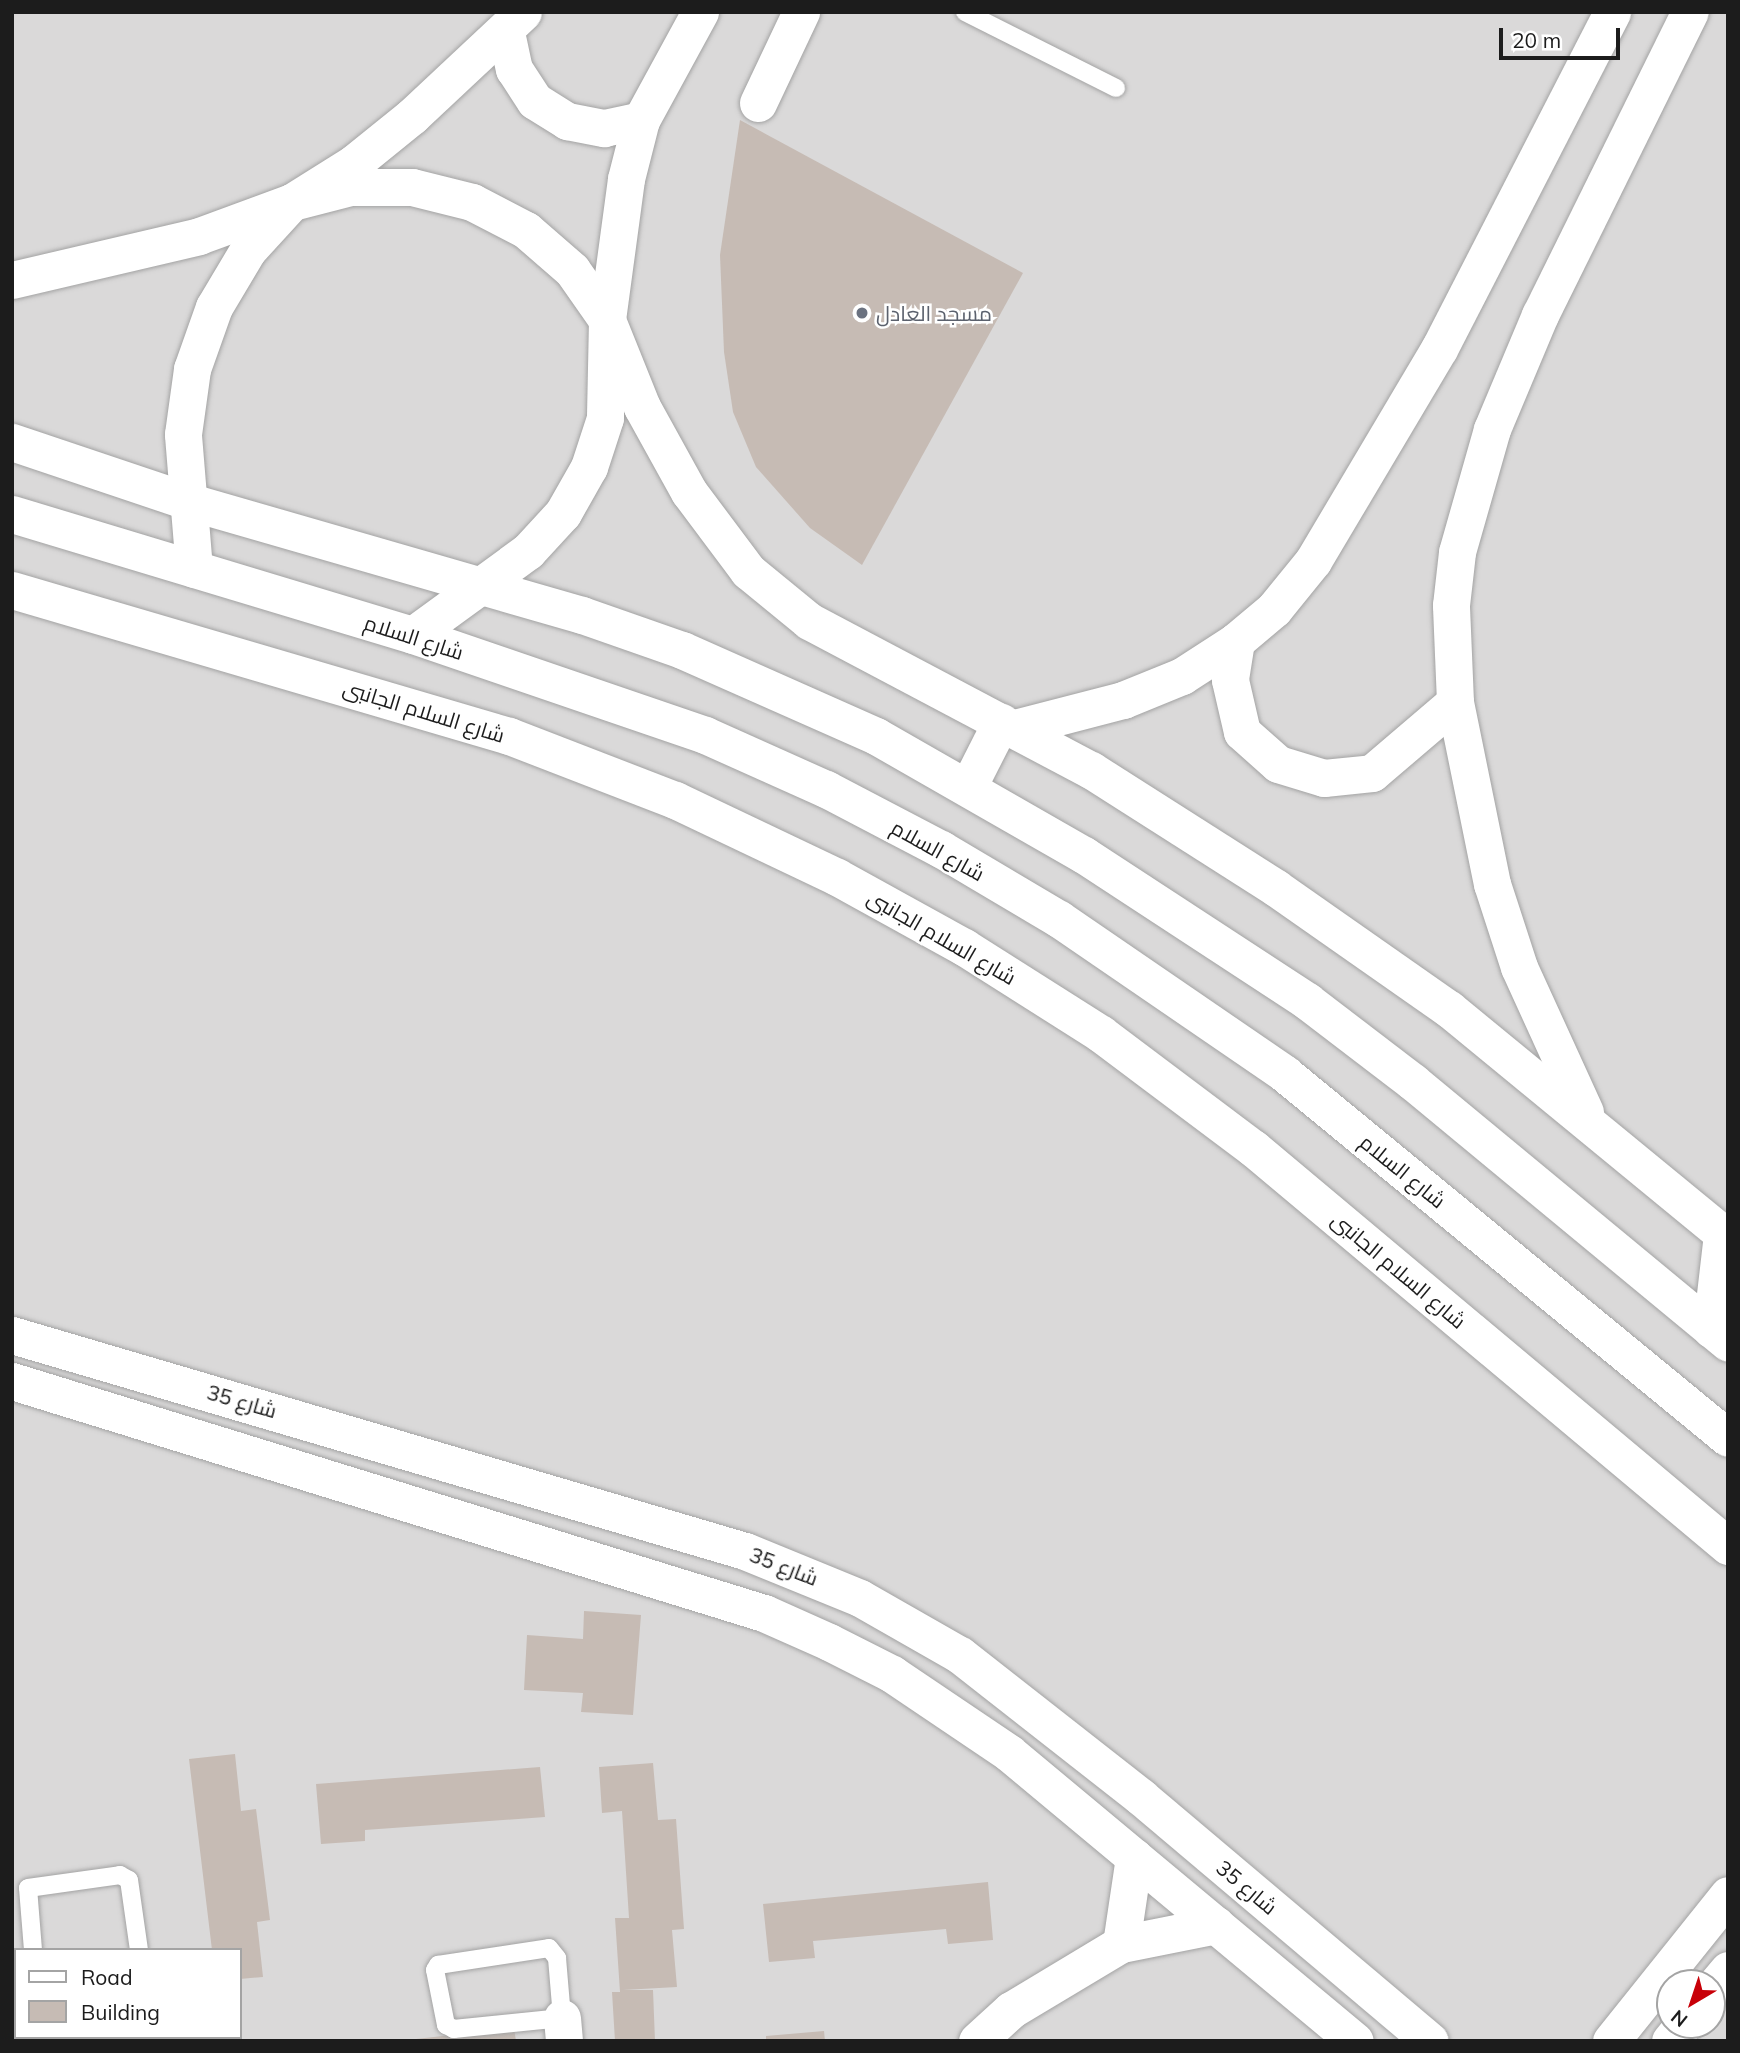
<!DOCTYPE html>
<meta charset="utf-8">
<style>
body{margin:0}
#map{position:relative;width:1740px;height:2053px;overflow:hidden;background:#eee9e0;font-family:Mulish,Cairo,sans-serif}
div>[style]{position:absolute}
.residential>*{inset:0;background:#dad9d9}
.building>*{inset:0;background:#c6bbb4}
.roads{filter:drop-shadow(0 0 2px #a3a3a3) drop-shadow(0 0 2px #a3a3a3)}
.lane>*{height:18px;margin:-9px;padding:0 9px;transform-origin:9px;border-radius:9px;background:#fff}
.street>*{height:37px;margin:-18.5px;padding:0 18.5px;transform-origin:18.5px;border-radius:18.5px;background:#fff}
.dots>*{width:19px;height:19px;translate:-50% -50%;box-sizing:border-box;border:4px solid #fff;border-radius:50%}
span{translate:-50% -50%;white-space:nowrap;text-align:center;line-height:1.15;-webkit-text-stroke:5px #fff;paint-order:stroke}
.worship-label{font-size:21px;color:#5b616d}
.left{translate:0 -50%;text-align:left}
.street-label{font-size:21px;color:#1c1c1c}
.frame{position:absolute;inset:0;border:14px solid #1c1c1c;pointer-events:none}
.legend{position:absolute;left:14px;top:1948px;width:228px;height:91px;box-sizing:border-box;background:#fff;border:2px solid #a4a4a4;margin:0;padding:9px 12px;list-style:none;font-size:21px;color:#1c1c1c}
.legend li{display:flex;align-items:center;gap:14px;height:35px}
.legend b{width:35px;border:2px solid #a4a4a4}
.north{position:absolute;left:1656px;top:1969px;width:70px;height:70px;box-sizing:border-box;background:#fff;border:2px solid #a4a4a4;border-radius:50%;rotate:219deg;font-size:19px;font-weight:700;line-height:28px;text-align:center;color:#1c1c1c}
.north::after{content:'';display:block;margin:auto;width:24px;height:32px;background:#c80008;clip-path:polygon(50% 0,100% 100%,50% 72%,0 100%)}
.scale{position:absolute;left:1499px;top:28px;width:121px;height:32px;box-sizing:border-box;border:4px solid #1c1c1c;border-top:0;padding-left:9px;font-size:21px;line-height:24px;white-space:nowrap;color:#1c1c1c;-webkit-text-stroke:5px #fff;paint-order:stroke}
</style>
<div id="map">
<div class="residential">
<div style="clip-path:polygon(evenodd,12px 12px,1728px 12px,1728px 2041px,12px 2041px,12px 12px,16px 1950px,240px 1950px,240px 2037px,16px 2037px,16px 1950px,12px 12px,1670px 1983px,1712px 1983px,1712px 2025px,1670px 2025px,1670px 1983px)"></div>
</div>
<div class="building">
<div style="clip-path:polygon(740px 120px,1023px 273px,862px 565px,810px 528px,756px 467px,733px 412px,724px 352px,720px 255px)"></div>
<div style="clip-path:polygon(584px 1611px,641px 1615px,633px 1715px,581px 1712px,583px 1693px,524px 1690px,527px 1635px,583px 1639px)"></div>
<div style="clip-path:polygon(235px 1754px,241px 1811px,256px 1809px,270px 1920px,257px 1922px,263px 1977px,240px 1979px,240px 1950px,212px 1950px,189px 1759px)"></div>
<div style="clip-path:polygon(653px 1763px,658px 1820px,676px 1819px,684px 1929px,672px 1930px,677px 1987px,623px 1990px,653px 1990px,655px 2041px,615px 2041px,612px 1992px,620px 1992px,615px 1918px,629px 1918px,622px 1811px,602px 1813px,599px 1767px)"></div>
<div style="clip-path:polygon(540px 1767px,545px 1817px,365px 1830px,365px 1841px,321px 1844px,316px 1784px)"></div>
<div style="clip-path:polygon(988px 1882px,993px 1940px,948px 1944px,946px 1929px,813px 1941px,815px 1958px,769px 1962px,763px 1904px)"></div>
<div style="clip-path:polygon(514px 2028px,516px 2041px,416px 2041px,416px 2039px)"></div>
<div style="clip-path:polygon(824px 2031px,825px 2041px,766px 2041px,766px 2036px)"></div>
</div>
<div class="roads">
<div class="lane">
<div style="left:965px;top:12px;width:169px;rotate:26.7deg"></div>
<div style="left:549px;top:1948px;width:13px;rotate:51deg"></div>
<div style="left:557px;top:1958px;width:60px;rotate:85.2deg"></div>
<div style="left:562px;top:2018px;width:109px;rotate:174.2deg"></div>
<div style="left:454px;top:2029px;width:9px;rotate:-153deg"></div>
<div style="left:446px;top:2025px;width:56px;rotate:-101.3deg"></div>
<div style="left:435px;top:1970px;width:6px;rotate:-59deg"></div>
<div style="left:438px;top:1965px;width:112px;rotate:-8.7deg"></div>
<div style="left:33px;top:1950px;width:62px;rotate:-94.6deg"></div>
<div style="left:28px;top:1888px;width:93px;rotate:-8deg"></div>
<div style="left:120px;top:1875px;width:10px;rotate:29deg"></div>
<div style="left:129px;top:1880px;width:71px;rotate:81.9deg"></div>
<div style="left:45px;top:2037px;width:4px;rotate:90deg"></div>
<div style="left:81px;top:2041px;width:27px;rotate:-8deg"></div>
</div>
<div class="street">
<div style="left:700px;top:12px;width:123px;rotate:118.6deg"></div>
<div style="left:641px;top:120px;width:61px;rotate:104.3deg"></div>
<div style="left:626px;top:179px;width:142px;rotate:97.7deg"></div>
<div style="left:607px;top:320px;width:94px;rotate:68.1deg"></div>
<div style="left:642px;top:407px;width:97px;rotate:61.1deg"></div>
<div style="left:689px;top:492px;width:99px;rotate:53.2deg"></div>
<div style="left:748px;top:571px;width:79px;rotate:39.3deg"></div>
<div style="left:809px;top:621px;width:319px;rotate:27.9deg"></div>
<div style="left:1091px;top:770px;width:219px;rotate:32.5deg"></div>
<div style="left:1276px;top:888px;width:211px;rotate:35deg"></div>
<div style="left:1449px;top:1009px;width:361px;rotate:39.4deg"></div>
<div style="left:506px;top:32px;width:38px;rotate:78deg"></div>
<div style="left:514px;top:69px;width:38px;rotate:57deg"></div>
<div style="left:535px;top:101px;width:38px;rotate:32deg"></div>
<div style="left:567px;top:121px;width:38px;rotate:11deg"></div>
<div style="left:604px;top:128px;width:38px;rotate:-12deg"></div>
<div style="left:758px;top:103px;width:101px;rotate:-64.7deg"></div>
<div style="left:12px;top:280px;width:192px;rotate:-13.2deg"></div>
<div style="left:199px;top:236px;width:99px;rotate:-20.1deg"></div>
<div style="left:292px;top:202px;width:73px;rotate:-32.2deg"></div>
<div style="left:354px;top:163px;width:75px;rotate:-39deg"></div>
<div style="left:412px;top:116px;width:152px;rotate:-43.1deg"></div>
<div style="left:12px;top:442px;width:185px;rotate:18.6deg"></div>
<div style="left:187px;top:501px;width:411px;rotate:16.1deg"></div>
<div style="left:582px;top:615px;width:106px;rotate:19.3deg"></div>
<div style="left:682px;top:650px;width:212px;rotate:23.9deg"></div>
<div style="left:876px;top:736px;width:240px;rotate:29.8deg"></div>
<div style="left:1084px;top:855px;width:267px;rotate:33.2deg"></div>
<div style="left:1307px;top:1001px;width:133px;rotate:37.4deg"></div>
<div style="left:1413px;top:1082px;width:409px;rotate:39.6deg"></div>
<div style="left:12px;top:514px;width:419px;rotate:16.8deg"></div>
<div style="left:413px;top:635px;width:309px;rotate:18.9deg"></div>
<div style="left:705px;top:735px;width:133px;rotate:24.1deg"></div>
<div style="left:826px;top:789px;width:130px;rotate:27.6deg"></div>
<div style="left:941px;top:849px;width:137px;rotate:30.7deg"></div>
<div style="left:1059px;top:919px;width:274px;rotate:34.4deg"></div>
<div style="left:1285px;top:1074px;width:573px;rotate:39.41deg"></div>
<div style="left:194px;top:569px;width:135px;rotate:-94.7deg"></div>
<div style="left:183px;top:434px;width:66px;rotate:-82.1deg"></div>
<div style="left:192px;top:369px;width:66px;rotate:-70.5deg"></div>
<div style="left:214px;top:307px;width:66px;rotate:-59.2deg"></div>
<div style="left:248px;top:250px;width:65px;rotate:-47.5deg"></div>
<div style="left:292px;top:202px;width:61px;rotate:-14.3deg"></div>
<div style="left:351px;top:187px;width:61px"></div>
<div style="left:412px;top:187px;width:62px;rotate:14deg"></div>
<div style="left:472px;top:202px;width:61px;rotate:27.4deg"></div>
<div style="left:526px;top:230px;width:61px;rotate:41deg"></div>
<div style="left:572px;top:270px;width:61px;rotate:55deg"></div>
<div style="left:607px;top:320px;width:98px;rotate:91.2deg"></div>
<div style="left:605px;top:418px;width:52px;rotate:108.1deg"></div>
<div style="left:589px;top:467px;width:53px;rotate:119.5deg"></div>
<div style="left:563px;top:513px;width:52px;rotate:132.6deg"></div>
<div style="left:528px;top:551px;width:142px;rotate:143.9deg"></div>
<div style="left:12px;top:590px;width:518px;rotate:16.37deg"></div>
<div style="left:509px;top:736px;width:178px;rotate:21.1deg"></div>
<div style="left:675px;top:800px;width:179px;rotate:25.4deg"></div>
<div style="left:837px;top:877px;width:145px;rotate:28.9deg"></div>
<div style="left:964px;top:947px;width:162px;rotate:32.4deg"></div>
<div style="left:1101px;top:1034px;width:190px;rotate:36.9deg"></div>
<div style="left:1253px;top:1148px;width:620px;rotate:39.96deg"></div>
<div style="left:1236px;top:641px;width:39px;rotate:99deg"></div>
<div style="left:1230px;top:680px;width:53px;rotate:77deg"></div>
<div style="left:1242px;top:732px;width:48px;rotate:41.6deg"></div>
<div style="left:1278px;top:764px;width:48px;rotate:16.9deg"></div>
<div style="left:1324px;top:778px;width:48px;rotate:-5.9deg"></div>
<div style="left:1372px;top:773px;width:109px;rotate:-40.5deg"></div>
<div style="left:1015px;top:728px;width:112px;rotate:-14.5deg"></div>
<div style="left:1123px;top:700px;width:64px;rotate:-22.1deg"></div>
<div style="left:1182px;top:676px;width:64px;rotate:-32.9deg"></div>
<div style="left:1236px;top:641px;width:50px;rotate:-40.1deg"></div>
<div style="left:1274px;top:609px;width:62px;rotate:-50.9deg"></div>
<div style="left:1313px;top:561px;width:247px;rotate:-59.3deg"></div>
<div style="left:1439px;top:349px;width:379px;rotate:-62.8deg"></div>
<div style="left:968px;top:787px;width:73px;rotate:-63.1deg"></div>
<div style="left:1585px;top:1112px;width:159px;rotate:-114.5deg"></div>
<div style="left:1519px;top:967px;width:87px;rotate:-108deg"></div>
<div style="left:1492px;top:884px;width:186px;rotate:-101.5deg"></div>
<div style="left:1455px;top:702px;width:97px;rotate:-92.4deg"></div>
<div style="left:1451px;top:605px;width:53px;rotate:-83.5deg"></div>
<div style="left:1457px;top:552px;width:128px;rotate:-74.1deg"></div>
<div style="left:1492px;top:429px;width:124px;rotate:-67.2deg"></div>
<div style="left:1540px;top:315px;width:338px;rotate:-63.7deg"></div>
<div style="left:1711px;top:1329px;width:96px;rotate:-83.4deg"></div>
<div style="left:12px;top:1335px;width:764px;rotate:16.42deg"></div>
<div style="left:745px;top:1551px;width:124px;rotate:22.2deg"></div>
<div style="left:860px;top:1598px;width:115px;rotate:29.7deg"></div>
<div style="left:960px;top:1655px;width:230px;rotate:38.1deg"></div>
<div style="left:1141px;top:1797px;width:378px;rotate:40.2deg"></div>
<div style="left:12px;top:1381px;width:787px;rotate:17.15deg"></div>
<div style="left:764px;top:1613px;width:71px;rotate:24deg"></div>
<div style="left:829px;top:1642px;width:71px;rotate:26.9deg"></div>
<div style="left:892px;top:1674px;width:141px;rotate:34deg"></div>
<div style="left:1009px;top:1753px;width:450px;rotate:39.8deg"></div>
<div style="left:1121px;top:1944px;width:88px;rotate:-81.5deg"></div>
<div style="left:1712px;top:1989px;width:25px;rotate:-50deg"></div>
<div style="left:562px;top:2018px;width:23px;rotate:85deg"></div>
<div style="left:977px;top:2041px;width:46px;rotate:-42.4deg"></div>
<div style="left:1011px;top:2010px;width:128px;rotate:-31deg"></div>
<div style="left:1121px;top:1944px;width:97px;rotate:-11.3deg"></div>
<div style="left:1611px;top:2041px;width:187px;rotate:-51.3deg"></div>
<div style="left:1670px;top:2041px;width:21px;rotate:-51deg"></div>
</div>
</div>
<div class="dots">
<div style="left:862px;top:313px;background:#6b7280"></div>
</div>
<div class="worship-label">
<span class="left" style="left:876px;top:313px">مسجد العادل</span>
</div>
<div class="street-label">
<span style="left:414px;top:637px;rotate:18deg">شارع السلام</span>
<span style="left:424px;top:711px;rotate:17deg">شارع السلام الجانبى</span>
<span style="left:938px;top:850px;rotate:29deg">شارع السلام</span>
<span style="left:942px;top:937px;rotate:30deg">شارع السلام الجانبى</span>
<span style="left:1403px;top:1171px;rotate:39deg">شارع السلام</span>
<span style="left:1399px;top:1270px;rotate:40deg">شارع السلام الجانبى</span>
<span style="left:242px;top:1401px;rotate:16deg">شارع 35</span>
<span style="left:784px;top:1566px;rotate:21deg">شارع 35</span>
<span style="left:1247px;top:1887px;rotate:40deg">شارع 35</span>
</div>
<div class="frame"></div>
<ul class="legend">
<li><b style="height:9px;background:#fff"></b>Road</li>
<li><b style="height:19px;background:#c6bbb4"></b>Building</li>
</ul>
<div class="north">N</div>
<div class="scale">20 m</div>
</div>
